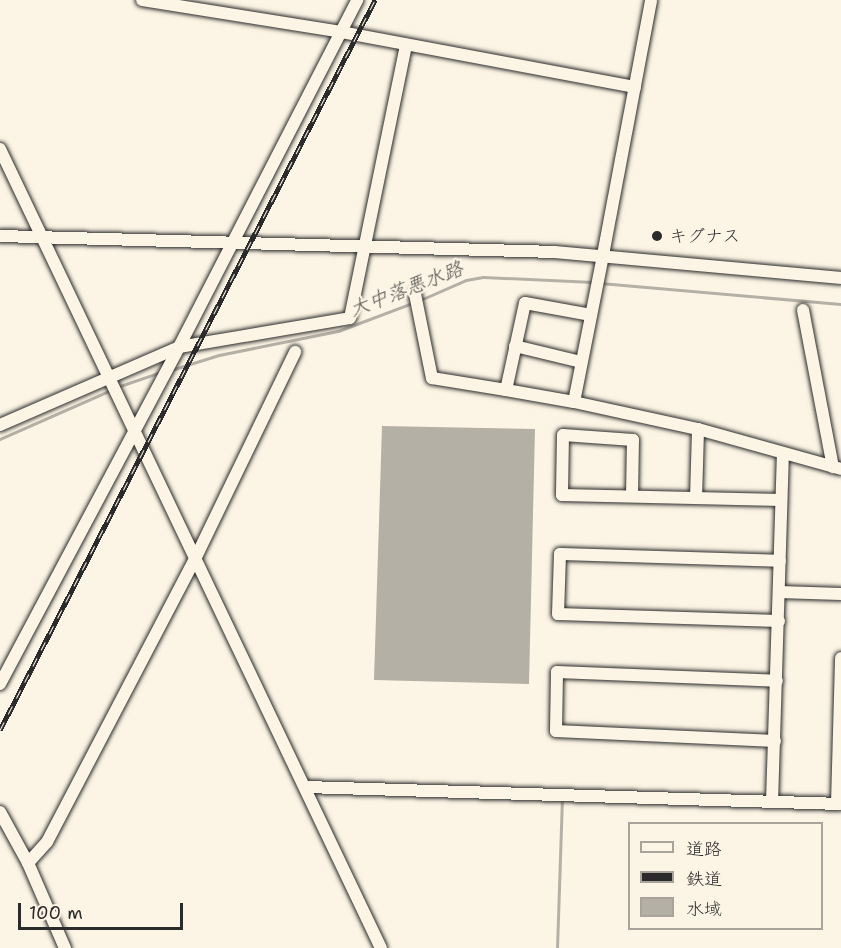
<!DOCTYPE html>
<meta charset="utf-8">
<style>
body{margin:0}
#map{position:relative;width:841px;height:948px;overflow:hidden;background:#fcf5e5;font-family:"Shantell Sans","Klee One",sans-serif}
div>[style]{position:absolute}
.water>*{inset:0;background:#b4b0a5}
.stream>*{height:3px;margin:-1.5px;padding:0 1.5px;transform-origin:1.5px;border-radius:1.5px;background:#b4b0a5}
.roads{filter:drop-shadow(0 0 2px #2b2b2b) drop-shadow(0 0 2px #2b2b2b)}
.minor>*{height:12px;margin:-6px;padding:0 6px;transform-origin:6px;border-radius:6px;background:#fcf5e5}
.rail>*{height:5px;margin-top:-2.5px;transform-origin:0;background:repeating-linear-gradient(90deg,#fcf5e5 0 9px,#2b2b2b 0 18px);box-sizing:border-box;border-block:2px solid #2b2b2b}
.dots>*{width:16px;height:16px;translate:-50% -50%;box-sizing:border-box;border:3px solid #fcf5e5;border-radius:50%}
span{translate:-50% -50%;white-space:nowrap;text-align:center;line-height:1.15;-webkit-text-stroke:4.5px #fcf5e5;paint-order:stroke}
.poi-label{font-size:18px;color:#2b2b2b}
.left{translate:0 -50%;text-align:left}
.water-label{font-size:20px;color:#545350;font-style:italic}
.legend{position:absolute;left:628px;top:822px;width:195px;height:108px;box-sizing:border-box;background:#fcf5e5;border:2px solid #a8a49b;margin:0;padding:8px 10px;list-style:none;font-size:18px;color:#2b2b2b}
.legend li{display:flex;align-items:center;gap:12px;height:30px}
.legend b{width:30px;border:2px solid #a8a49b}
.scale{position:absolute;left:18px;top:903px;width:165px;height:27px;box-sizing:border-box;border:3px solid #2b2b2b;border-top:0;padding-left:8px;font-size:18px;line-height:21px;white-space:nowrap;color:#2b2b2b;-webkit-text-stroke:4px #fcf5e5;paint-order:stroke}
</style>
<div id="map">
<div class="water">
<div style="clip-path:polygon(382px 426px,535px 429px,529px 684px,374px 680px)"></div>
</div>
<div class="stream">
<div style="left:600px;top:283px;width:242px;rotate:5deg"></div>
<div style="left:418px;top:301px;width:52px;rotate:-23.6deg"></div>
<div style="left:466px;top:280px;width:17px;rotate:-10deg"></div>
<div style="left:483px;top:277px;width:110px;rotate:2.6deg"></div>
<div style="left:171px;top:370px;width:50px;rotate:-17.4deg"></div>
<div style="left:219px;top:355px;width:121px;rotate:-11.4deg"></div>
<div style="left:338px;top:331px;width:79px;rotate:-20.7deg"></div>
<div style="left:117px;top:387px;width:46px;rotate:-18.8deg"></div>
<div style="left:0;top:439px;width:121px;rotate:-23.8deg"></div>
<div style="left:557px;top:948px;width:147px;rotate:-88.1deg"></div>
</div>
<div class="roads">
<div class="minor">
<div style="left:142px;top:0;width:202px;rotate:9.1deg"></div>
<div style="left:341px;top:32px;width:299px;rotate:10.6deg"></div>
<div style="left:0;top:149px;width:885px;rotate:64.51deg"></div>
<div style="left:0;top:236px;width:555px;rotate:1.65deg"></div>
<div style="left:555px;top:252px;width:287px;rotate:5.2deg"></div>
<div style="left:415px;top:294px;width:86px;rotate:78.6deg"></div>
<div style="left:432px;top:378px;width:75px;rotate:9.2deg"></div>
<div style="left:803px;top:310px;width:160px;rotate:79.2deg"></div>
<div style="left:591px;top:315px;width:67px;rotate:-169.7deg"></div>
<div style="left:525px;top:303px;width:89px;rotate:102.3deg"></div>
<div style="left:506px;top:390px;width:69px;rotate:10deg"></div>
<div style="left:574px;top:402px;width:150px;rotate:-78.8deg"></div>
<div style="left:603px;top:255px;width:259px;rotate:-79.3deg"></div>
<div style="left:515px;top:346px;width:68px;rotate:13.6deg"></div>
<div style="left:574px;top:402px;width:127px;rotate:12.3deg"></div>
<div style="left:698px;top:429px;width:148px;rotate:15.6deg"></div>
<div style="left:0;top:425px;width:195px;rotate:-23.5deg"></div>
<div style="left:179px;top:347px;width:173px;rotate:-9.6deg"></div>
<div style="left:350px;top:318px;width:279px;rotate:-78.4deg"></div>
<div style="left:632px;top:496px;width:56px;rotate:-89deg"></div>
<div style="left:633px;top:440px;width:70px;rotate:-175.9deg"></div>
<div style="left:563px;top:435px;width:60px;rotate:91deg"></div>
<div style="left:562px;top:495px;width:219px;rotate:1.3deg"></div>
<div style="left:696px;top:498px;width:69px;rotate:-88.3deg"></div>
<div style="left:779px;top:592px;width:62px;rotate:1.8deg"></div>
<div style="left:779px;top:621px;width:221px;rotate:-178.2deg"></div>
<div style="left:558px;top:614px;width:60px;rotate:-88.1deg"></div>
<div style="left:560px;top:554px;width:220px;rotate:1.8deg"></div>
<div style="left:0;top:684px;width:382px;rotate:-62deg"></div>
<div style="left:179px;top:347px;width:390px;rotate:-62.8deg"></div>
<div style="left:775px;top:741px;width:219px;rotate:-177.4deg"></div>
<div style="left:556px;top:731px;width:59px;rotate:-89deg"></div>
<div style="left:557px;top:672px;width:220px;rotate:2.3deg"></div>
<div style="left:306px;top:787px;width:535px;rotate:1.82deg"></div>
<div style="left:772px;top:802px;width:348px;rotate:-88.2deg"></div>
<div style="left:837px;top:804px;width:146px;rotate:-88.4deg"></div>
<div style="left:0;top:812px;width:58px;rotate:61.2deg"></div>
<div style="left:28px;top:863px;width:93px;rotate:66.5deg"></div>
<div style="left:28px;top:863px;width:28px;rotate:-48deg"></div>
<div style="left:47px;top:842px;width:322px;rotate:-62.4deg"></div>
<div style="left:196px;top:557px;width:228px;rotate:-64.2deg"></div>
</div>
</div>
<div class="rail">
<div style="left:0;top:730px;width:821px;rotate:-62.81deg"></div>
</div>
<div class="dots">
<div style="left:657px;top:236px;background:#2b2b2b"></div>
</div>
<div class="poi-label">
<span class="left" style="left:669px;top:236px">キグナス</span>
</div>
<div class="water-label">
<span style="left:406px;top:289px;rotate:-21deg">大中落悪水路</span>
</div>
<ul class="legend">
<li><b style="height:8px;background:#fcf5e5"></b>道路</li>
<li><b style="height:8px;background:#2b2b2b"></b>鉄道</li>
<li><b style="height:16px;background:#b4b0a5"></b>水域</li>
</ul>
<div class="scale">100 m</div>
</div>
